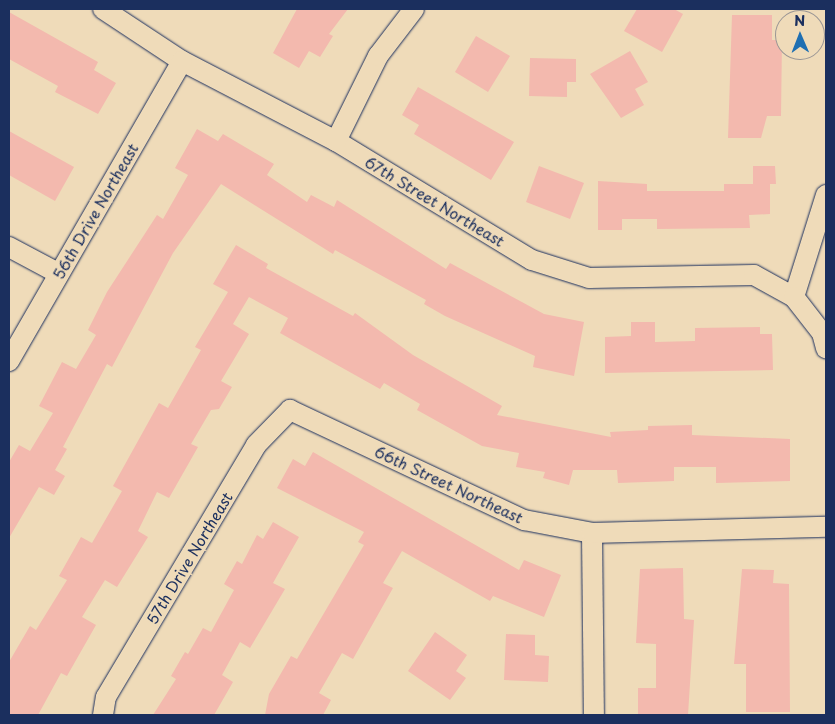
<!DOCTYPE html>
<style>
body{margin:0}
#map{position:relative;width:835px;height:724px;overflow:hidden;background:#efdbb9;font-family:"Playpen Sans",sans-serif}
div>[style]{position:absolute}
.building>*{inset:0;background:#f3b9ae}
.roads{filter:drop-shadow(0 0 1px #1b2f5e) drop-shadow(0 0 1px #1b2f5e)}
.minor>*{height:20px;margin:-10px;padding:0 10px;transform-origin:10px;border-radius:10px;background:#efdbb9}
span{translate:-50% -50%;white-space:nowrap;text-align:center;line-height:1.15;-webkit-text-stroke:5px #efdbb9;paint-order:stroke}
.street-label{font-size:15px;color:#1b2f5e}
.frame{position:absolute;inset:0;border:10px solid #1b2f5e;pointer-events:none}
.north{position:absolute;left:775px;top:10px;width:50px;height:50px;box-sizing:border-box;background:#efdbb9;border:1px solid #9a9695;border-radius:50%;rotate:359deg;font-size:14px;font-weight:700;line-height:20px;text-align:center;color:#1b2f5e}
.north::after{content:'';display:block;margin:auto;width:18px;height:22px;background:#1f6fb2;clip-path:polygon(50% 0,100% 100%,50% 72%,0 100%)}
</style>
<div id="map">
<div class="building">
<div style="clip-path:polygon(297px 9px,348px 9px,329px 34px,333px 36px,320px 57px,309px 51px,299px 68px,273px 53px)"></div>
<div style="clip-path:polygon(637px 9px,674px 9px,683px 14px,662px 52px,624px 31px)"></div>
<div style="clip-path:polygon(9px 12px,98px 62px,94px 70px,116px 83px,98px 114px,55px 92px,58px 86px,9px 59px)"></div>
<div style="clip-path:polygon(732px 15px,772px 15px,772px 40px,782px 40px,781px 116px,767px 116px,761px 138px,728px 138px)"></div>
<div style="clip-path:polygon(476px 36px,510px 56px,488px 92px,455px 72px)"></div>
<div style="clip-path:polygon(630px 51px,648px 82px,635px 89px,644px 105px,621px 118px,590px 74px)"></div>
<div style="clip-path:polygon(530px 58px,576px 59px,576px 82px,567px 82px,567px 97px,529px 96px)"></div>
<div style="clip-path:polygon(418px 87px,514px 142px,491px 180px,414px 134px,419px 125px,402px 115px)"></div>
<div style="clip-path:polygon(197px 129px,218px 141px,223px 134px,274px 164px,267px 175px,307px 202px,311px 195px,334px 207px,337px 200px,446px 269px,450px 263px,544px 314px,584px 322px,574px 376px,533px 367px,535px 356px,445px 316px,424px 304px,426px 300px,335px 250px,333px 254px,221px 184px,173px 253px,112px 367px,107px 364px,63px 447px,67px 449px,55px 470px,65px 476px,54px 495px,39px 487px,9px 538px,9px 462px,19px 445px,30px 451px,53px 413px,39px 406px,62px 362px,76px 369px,96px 335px,88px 330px,107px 292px,157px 215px,163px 219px,188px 175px,175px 168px)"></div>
<div style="clip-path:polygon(9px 131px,74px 167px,55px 201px,9px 175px)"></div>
<div style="clip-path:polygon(539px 166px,584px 183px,570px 219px,526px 202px)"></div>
<div style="clip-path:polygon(753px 166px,775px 166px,776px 184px,770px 184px,770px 214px,749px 215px,750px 228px,657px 229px,657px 219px,622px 219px,622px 230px,598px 230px,598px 181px,647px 184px,647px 191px,724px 191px,724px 184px,753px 184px)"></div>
<div style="clip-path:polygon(236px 245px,268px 264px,266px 268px,353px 316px,355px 313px,413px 355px,502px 406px,497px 415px,611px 437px,610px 432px,648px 430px,648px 426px,692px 425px,692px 435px,790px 439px,790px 481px,716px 483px,716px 467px,674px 467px,674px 481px,618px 483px,617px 470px,573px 470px,569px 485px,543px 478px,545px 472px,516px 467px,519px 453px,482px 446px,417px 410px,420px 404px,384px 383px,380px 389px,280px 333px,288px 318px,249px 297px,233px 324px,249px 334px,221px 381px,232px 387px,219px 409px,211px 410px,191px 444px,198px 447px,169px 498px,157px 492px,138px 531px,148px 537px,117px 587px,105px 580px,82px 617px,96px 625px,67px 676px,61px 673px,38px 715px,9px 715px,9px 662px,30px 626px,36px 630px,67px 580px,59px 576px,81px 537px,92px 543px,122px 491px,113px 486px,159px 403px,168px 408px,201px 350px,195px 347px,228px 292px,213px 284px)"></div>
<div style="clip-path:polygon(631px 322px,655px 322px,655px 342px,695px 341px,695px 328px,760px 327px,760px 334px,772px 334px,773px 370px,605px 373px,605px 337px,631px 336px)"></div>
<div style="clip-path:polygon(313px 452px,519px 570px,524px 560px,561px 575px,544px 617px,493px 596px,490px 601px,402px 551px,383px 583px,393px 588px,353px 659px,342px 653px,319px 693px,331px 700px,323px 715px,265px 715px,269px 694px,291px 656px,297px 659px,364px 545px,358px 542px,364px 532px,277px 488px,293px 459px,305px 466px)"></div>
<div style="clip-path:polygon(273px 522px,299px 537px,273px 583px,285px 589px,250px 648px,240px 642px,222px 675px,233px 682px,214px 715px,153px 715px,176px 679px,171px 676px,185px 652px,188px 654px,203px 628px,211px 632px,234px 590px,224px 584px,237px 561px,242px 564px,257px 535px,263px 539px)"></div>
<div style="clip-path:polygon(683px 568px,684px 619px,694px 620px,688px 715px,638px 715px,638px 688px,656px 688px,656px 644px,636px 643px,640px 569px)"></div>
<div style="clip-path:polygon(742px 569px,774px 570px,773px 583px,789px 584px,790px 712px,746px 712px,746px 664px,734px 664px)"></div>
<div style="clip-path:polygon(435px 632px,467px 655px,456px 671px,466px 678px,450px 700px,408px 671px)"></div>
<div style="clip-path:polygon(506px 634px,535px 635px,535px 655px,549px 656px,548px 682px,504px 680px)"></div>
</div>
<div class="roads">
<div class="minor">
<div style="left:103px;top:9px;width:95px;rotate:33.4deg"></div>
<div style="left:182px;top:61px;width:174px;rotate:27.5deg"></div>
<div style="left:336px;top:141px;width:229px;rotate:31.3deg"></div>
<div style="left:532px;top:260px;width:60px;rotate:17.5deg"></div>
<div style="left:589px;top:278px;width:165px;rotate:-1deg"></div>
<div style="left:754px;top:275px;width:46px;rotate:28.8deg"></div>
<div style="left:336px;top:141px;width:95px;rotate:-63.7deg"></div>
<div style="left:378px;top:56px;width:59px;rotate:-52.5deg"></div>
<div style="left:826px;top:195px;width:107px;rotate:107.4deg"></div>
<div style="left:794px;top:297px;width:46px;rotate:52.1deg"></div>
<div style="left:822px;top:333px;width:16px;rotate:75deg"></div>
<div style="left:9px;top:247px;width:55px;rotate:28deg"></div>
<div style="left:9px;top:361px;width:346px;rotate:-60deg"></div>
<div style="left:592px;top:533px;width:182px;rotate:89.4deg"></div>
<div style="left:103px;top:715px;width:18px;rotate:-81deg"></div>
<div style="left:106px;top:697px;width:293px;rotate:-59.2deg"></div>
<div style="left:256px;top:445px;width:49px;rotate:-45.8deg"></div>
<div style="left:290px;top:410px;width:259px;rotate:25.2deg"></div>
<div style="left:524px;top:520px;width:69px;rotate:10.8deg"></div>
<div style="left:592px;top:533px;width:234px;rotate:-1.5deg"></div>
</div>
</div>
<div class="street-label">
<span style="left:435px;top:201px;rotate:31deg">67th Street Northeast</span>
<span style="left:95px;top:211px;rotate:-60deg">56th Drive Northeast</span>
<span style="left:449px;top:484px;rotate:25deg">66th Street Northeast</span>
<span style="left:189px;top:558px;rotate:-59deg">57th Drive Northeast</span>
</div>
<div class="frame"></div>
<div class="north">N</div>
</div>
